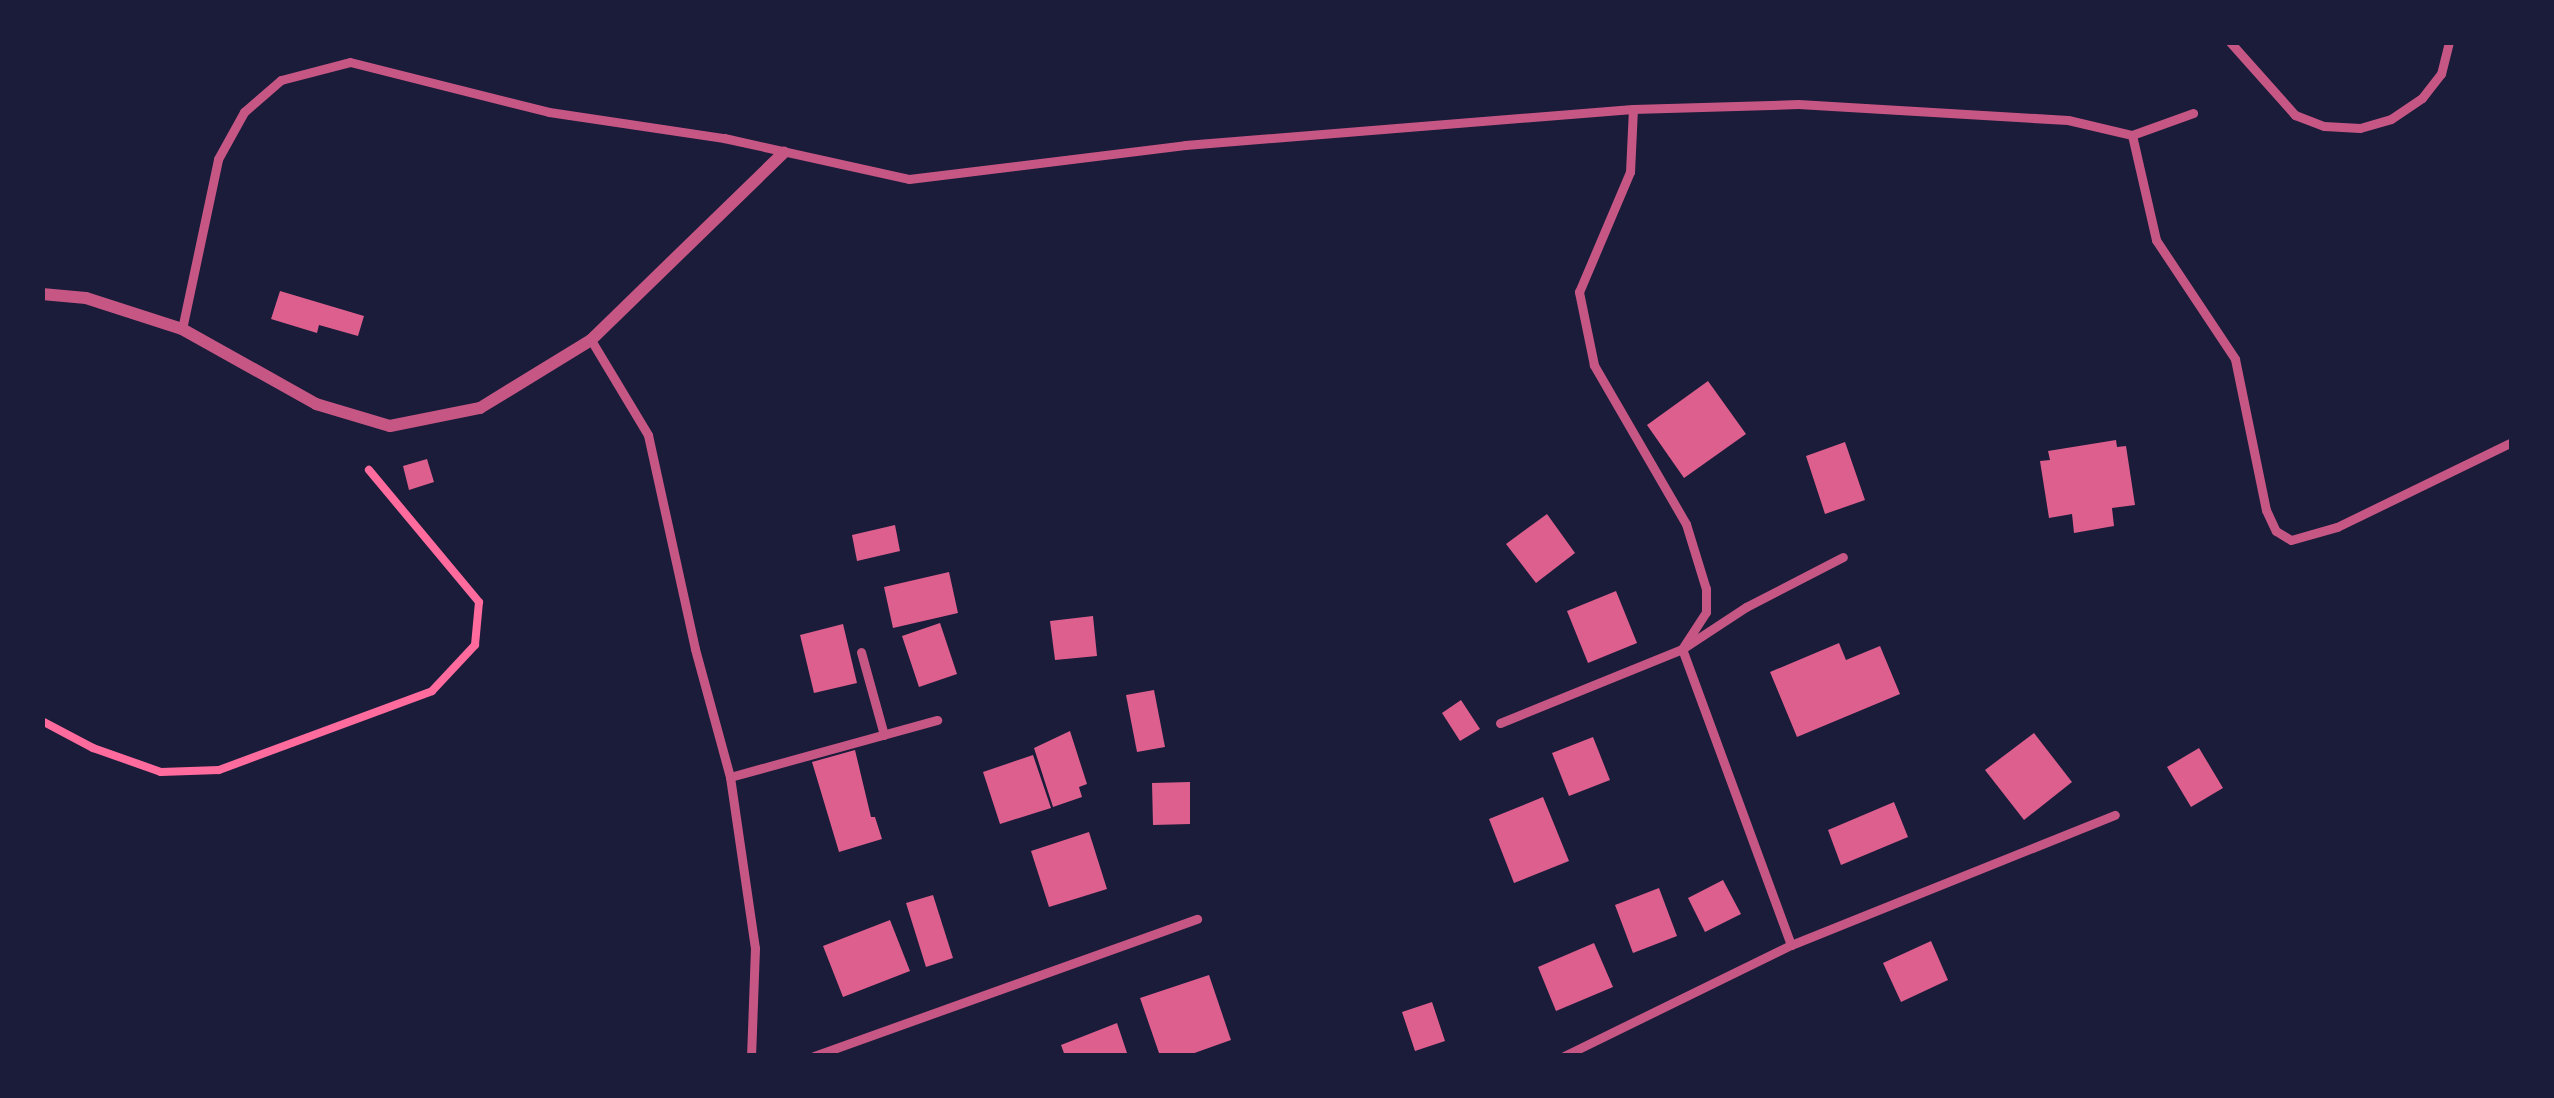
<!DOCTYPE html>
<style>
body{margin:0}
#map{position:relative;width:2554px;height:1098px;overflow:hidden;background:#1b1b3a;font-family:"Roboto Condensed",sans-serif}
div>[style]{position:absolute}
.building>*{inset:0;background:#dd5f8e}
.path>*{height:8px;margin:-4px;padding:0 4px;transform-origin:4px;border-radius:4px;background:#ff6b9d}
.service>*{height:9px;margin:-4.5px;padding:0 4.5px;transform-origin:4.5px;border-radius:4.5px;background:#c65784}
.minor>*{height:12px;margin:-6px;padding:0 6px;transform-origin:6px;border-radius:6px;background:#c65784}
span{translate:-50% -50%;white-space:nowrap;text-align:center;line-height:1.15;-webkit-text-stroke:12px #1b1b3a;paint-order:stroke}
.frame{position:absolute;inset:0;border:45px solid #1b1b3a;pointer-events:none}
</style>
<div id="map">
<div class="building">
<div style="clip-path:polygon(280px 291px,364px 316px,358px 336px,319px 325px,317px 333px,271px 319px)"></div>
<div style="clip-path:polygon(1708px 381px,1746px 434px,1684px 478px,1647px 425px)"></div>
<div style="clip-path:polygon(2116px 440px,2117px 447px,2126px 446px,2135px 505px,2112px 508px,2114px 526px,2074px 533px,2072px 514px,2049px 518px,2040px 461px,2050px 460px,2048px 451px)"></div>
<div style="clip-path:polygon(1845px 442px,1865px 500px,1825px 514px,1806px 456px)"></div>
<div style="clip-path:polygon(427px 459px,434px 482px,409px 490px,403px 466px)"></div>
<div style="clip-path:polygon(1547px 514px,1575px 553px,1536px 583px,1506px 544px)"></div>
<div style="clip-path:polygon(895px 525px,900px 551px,857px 561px,852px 535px)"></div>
<div style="clip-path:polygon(949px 572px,958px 613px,893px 628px,884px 587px)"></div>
<div style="clip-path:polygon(1616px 591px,1637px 643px,1588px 663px,1567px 611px)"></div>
<div style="clip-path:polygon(1093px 616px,1097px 656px,1055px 660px,1050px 621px)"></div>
<div style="clip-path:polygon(940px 623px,957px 674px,919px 687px,902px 636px)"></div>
<div style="clip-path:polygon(843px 624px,857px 683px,814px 693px,800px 635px)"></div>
<div style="clip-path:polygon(1839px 643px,1846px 660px,1880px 646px,1900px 694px,1797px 737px,1770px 672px)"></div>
<div style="clip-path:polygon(1154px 690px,1165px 747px,1137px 752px,1126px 695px)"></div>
<div style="clip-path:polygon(1461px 700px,1480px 729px,1460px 741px,1442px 713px)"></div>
<div style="clip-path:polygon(1070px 731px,1087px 784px,1079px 787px,1082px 797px,1053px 807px,1034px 748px)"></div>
<div style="clip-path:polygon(2034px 733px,2072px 782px,2024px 820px,1985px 770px)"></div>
<div style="clip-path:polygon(1593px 737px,1610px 780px,1569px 796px,1552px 753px)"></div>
<div style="clip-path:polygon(2199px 748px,2223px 788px,2191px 807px,2167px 767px)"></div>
<div style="clip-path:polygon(855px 750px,871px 817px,875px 817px,882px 839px,839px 852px,812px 762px)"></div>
<div style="clip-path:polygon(1033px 755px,1051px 808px,1000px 824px,983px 772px)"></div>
<div style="clip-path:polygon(1190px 782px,1190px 824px,1153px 825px,1152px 783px)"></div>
<div style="clip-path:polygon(1543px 797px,1569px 861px,1514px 883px,1489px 819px)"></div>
<div style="clip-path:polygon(1894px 802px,1908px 837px,1841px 865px,1828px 830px)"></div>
<div style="clip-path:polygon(1089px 832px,1107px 889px,1049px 907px,1031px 851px)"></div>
<div style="clip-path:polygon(1723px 880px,1741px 914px,1705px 932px,1688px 898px)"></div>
<div style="clip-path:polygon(1659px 888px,1677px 936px,1633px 953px,1615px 905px)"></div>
<div style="clip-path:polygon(933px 895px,953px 958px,926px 967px,906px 903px)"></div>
<div style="clip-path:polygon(890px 920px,910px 971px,843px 997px,823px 946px)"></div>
<div style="clip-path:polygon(1931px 941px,1948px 980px,1901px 1002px,1883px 963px)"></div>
<div style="clip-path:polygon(1594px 943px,1613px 987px,1556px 1011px,1538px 967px)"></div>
<div style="clip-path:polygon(1209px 975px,1231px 1040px,1186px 1056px,1160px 1056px,1140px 998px)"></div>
<div style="clip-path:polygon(1432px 1002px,1445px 1041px,1415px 1051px,1402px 1012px)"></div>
<div style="clip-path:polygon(1117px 1023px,1128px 1056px,1065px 1056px,1061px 1045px)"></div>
</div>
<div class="path">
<div style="left:42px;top:721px;width:58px;rotate:27.9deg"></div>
<div style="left:93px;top:748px;width:72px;rotate:19.4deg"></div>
<div style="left:161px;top:772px;width:58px;rotate:-2deg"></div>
<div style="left:219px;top:770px;width:227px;rotate:-20.3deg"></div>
<div style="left:432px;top:691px;width:63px;rotate:-46.9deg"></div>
<div style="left:475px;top:645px;width:43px;rotate:-84.7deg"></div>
<div style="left:479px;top:602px;width:172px;rotate:-129.8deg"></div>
</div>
<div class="service">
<div style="left:2230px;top:42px;width:98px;rotate:48.3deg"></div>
<div style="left:2295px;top:115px;width:31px;rotate:21deg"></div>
<div style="left:2324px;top:126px;width:36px;rotate:3deg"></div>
<div style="left:2360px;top:128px;width:32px;rotate:-16deg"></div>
<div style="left:2391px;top:119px;width:37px;rotate:-34deg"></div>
<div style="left:2422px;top:98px;width:31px;rotate:-52deg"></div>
<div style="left:2441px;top:74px;width:33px;rotate:-76deg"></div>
<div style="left:2132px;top:135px;width:108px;rotate:77.1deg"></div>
<div style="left:2156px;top:240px;width:143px;rotate:56.4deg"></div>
<div style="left:2235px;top:359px;width:154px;rotate:78.4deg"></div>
<div style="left:2266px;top:510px;width:23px;rotate:65deg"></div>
<div style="left:2276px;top:531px;width:17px;rotate:31deg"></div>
<div style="left:2291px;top:540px;width:48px;rotate:-15.8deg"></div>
<div style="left:2337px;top:527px;width:195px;rotate:-25.9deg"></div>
<div style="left:182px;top:329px;width:174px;rotate:-78deg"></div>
<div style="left:218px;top:159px;width:54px;rotate:-61deg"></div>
<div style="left:244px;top:112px;width:49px;rotate:-40.9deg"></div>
<div style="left:281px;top:80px;width:71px;rotate:-14.6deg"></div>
<div style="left:350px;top:62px;width:205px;rotate:14.1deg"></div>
<div style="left:549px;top:112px;width:177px;rotate:8.5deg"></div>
<div style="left:724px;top:138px;width:189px;rotate:12.5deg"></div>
<div style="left:909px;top:179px;width:278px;rotate:-7deg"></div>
<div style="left:1185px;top:145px;width:449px;rotate:-4.6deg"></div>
<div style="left:1633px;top:109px;width:165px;rotate:-1.7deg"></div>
<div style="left:1798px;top:104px;width:270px;rotate:3.4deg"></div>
<div style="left:2068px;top:120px;width:66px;rotate:13.2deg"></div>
<div style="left:2132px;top:135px;width:65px;rotate:-19.8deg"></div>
<div style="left:591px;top:340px;width:111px;rotate:59deg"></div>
<div style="left:648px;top:435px;width:219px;rotate:77.6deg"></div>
<div style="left:695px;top:649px;width:133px;rotate:74.7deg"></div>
<div style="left:730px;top:777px;width:173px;rotate:81.7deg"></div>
<div style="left:755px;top:948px;width:108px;rotate:92.1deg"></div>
<div style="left:861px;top:652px;width:86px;rotate:74.5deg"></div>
<div style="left:1500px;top:723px;width:196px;rotate:-22.1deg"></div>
<div style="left:1682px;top:649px;width:77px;rotate:-33.3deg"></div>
<div style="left:1746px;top:607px;width:109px;rotate:-27.3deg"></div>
<div style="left:730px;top:777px;width:215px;rotate:-15.4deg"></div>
<div style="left:1791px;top:945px;width:349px;rotate:-21.9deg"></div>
<div style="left:814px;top:1056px;width:407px;rotate:-19.7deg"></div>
<div style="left:1564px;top:1056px;width:253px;rotate:-26.1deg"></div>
<div style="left:1791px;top:945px;width:315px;rotate:-110.2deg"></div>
<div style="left:1682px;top:649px;width:44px;rotate:-57deg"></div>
<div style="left:1706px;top:612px;width:23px;rotate:-90deg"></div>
<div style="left:1706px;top:589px;width:68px;rotate:-107.1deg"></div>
<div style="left:1686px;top:524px;width:184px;rotate:-120.1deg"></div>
<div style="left:1594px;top:365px;width:75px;rotate:-101.6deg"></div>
<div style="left:1579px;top:292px;width:130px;rotate:-67deg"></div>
<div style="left:1630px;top:172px;width:63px;rotate:-87.3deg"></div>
</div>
<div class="minor">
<div style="left:42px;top:294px;width:44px;rotate:5.2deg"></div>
<div style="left:86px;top:298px;width:101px;rotate:17.9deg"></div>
<div style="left:182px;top:329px;width:154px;rotate:29.2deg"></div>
<div style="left:316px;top:404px;width:77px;rotate:16.6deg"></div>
<div style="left:390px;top:426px;width:92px;rotate:-11.3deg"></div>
<div style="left:480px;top:408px;width:130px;rotate:-31.5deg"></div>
<div style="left:591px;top:340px;width:269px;rotate:-44.2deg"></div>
</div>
<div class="frame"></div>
</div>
